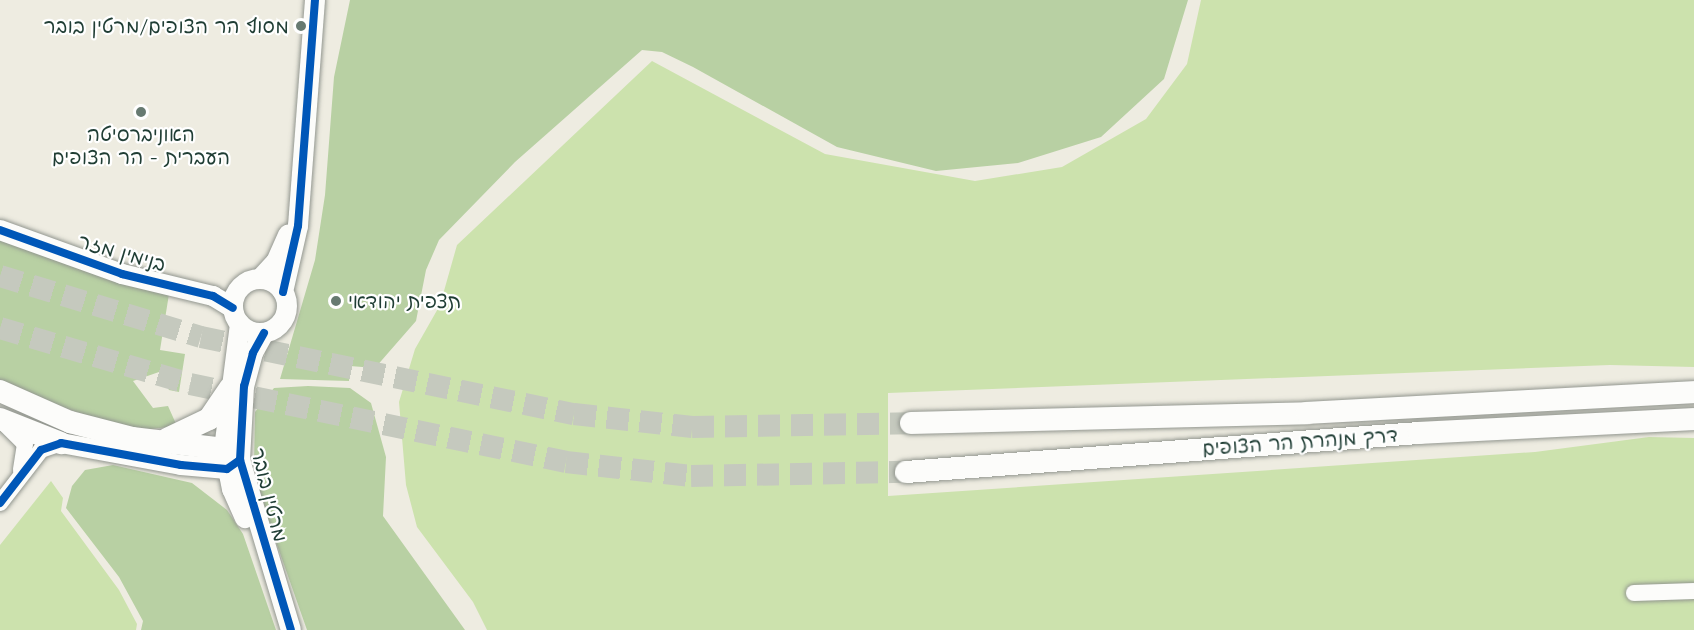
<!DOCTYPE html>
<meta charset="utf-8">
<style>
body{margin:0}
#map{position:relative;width:1694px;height:630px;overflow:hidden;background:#eeece1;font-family:"Comic Neue","Playpen Sans Hebrew",sans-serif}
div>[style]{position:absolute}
.green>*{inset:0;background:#cce2ad}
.forest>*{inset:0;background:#b8d0a3}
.secondary-tunnel>*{height:22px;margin-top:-11px;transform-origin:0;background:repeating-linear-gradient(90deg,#c5c9be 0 22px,transparent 0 33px)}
.roads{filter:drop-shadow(0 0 2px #92968f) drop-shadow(0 0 2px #92968f)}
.minor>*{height:16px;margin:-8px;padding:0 8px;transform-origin:8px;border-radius:8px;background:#fcfcfa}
.tertiary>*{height:20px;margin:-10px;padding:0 10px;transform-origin:10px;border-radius:10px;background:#fcfcfa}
.tertiary>.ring{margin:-10px;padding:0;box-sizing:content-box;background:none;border:20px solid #fcfcfa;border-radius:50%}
.secondary>*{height:22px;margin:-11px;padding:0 11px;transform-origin:11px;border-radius:11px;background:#fcfcfa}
.cycleway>*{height:8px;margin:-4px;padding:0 4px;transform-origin:4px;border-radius:4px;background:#0057b8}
.dots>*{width:16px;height:16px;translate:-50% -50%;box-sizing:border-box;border:3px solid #fff;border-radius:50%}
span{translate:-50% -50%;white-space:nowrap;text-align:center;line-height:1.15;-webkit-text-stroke:4.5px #fff;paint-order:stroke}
.poi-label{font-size:20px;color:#1f3d34}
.right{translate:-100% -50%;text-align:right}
.left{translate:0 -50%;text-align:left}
.street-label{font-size:20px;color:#1f3d34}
</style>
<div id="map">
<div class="green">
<div style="clip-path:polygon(1201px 0,1694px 0,1694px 367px,1610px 365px,888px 393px,888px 496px,1535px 452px,1649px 437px,1694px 438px,1694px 630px,487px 630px,473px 602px,417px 527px,406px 485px,399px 402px,415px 349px,440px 305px,457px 245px,652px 61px,825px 154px,975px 181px,1062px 167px,1146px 119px,1187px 64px)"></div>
<div style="clip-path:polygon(51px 481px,63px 498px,61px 511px,119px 590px,137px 624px,136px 630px,0 630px,0 545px)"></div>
</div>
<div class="forest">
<div style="clip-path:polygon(350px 0,1188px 0,1164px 79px,1101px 137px,1018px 163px,936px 171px,837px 147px,693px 67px,662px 52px,642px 50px,515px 162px,439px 240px,426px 270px,416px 321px,375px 368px,350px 366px,349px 381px,280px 379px,315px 260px,325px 195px,334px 77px)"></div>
<div style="clip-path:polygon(0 237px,169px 294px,160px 350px,185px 354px,179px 392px,169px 390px,159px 372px,133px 381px,153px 408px,168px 406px,177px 426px,143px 430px,106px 422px,53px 404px,0 380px)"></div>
<div style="clip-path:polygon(308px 386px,350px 388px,371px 403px,386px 457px,383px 516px,465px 630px,307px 630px,263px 505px,254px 464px,255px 412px,274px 388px)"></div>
<div style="clip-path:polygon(113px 465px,192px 483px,227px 510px,243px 534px,276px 630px,141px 630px,143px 621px,119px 577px,66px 508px,72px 486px,85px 470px)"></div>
</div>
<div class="secondary-tunnel">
<div style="left:0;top:276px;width:210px;rotate:16.9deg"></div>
<div style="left:201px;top:337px;width:381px;rotate:11.7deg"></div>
<div style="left:574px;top:414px;width:119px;rotate:6.3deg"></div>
<div style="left:692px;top:427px;width:219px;rotate:-1deg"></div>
<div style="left:0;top:328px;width:198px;rotate:16.4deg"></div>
<div style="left:190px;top:384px;width:384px;rotate:11.7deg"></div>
<div style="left:566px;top:462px;width:126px;rotate:6.4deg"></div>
<div style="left:691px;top:476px;width:215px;rotate:-1.1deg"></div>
</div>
<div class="roads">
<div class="minor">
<div style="left:7px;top:426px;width:25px;rotate:45deg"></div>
<div style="left:25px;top:444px;width:26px;rotate:99deg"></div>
<div style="left:0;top:503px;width:67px;rotate:-52.3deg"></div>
<div style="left:41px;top:450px;width:21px;rotate:-19deg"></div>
<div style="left:1634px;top:593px;width:60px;rotate:-1.9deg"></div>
</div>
<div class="tertiary">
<div style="left:0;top:230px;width:130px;rotate:19.8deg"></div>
<div style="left:122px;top:274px;width:94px;rotate:13.6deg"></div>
<div style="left:213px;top:296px;width:23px;rotate:31deg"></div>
<div style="left:260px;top:279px;width:23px;rotate:-47deg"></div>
<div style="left:276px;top:262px;width:30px;rotate:-66deg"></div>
<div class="ring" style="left:233px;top:279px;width:34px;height:34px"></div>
<div style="left:283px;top:292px;width:68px;rotate:-77.2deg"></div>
<div style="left:298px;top:226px;width:227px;rotate:-85.7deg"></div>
<div style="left:240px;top:324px;width:126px;rotate:97.3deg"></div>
<div style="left:224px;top:449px;width:41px;rotate:78.7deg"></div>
<div style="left:232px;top:489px;width:32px;rotate:66deg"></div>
<div style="left:264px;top:333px;width:23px;rotate:119deg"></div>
<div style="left:253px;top:353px;width:34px;rotate:105deg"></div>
<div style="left:244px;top:386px;width:74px;rotate:93.1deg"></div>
<div style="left:240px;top:460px;width:177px;rotate:73.3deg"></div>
<div style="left:61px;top:443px;width:122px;rotate:10.4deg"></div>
<div style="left:181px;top:465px;width:46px;rotate:5deg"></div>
<div style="left:227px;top:469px;width:11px;rotate:-38deg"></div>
</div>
<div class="secondary">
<div style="left:0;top:391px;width:77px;rotate:23.9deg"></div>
<div style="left:70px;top:422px;width:64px;rotate:14.5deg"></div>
<div style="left:132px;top:438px;width:93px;rotate:6.8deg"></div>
<div style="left:224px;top:449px;width:19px;rotate:35deg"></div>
<div style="left:0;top:419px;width:66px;rotate:21.5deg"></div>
<div style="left:911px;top:423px;width:396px;rotate:-1.4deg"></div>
<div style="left:1307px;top:413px;width:388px;rotate:-3.1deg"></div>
<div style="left:167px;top:439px;width:47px;rotate:-25.5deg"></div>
<div style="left:209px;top:419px;width:37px;rotate:-56deg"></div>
<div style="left:906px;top:472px;width:514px;rotate:-4.35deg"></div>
<div style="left:1419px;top:433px;width:275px;rotate:-2.9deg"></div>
</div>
</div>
<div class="cycleway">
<div style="left:0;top:230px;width:130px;rotate:19.8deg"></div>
<div style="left:122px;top:274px;width:94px;rotate:13.6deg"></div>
<div style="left:213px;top:296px;width:23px;rotate:31deg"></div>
<div style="left:283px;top:292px;width:68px;rotate:-77.2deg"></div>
<div style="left:298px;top:226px;width:227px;rotate:-85.7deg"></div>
<div style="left:264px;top:333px;width:23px;rotate:119deg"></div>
<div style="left:253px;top:353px;width:34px;rotate:105deg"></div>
<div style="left:244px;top:386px;width:74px;rotate:93.1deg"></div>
<div style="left:240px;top:460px;width:177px;rotate:73.3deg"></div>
<div style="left:0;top:503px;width:67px;rotate:-52.3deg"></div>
<div style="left:41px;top:450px;width:21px;rotate:-19deg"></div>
<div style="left:61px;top:443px;width:122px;rotate:10.4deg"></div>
<div style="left:181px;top:465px;width:46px;rotate:5deg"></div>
<div style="left:227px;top:469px;width:16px;rotate:-35deg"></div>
</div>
<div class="dots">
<div style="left:301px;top:26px;background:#677a71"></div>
<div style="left:141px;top:112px;background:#677a71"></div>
<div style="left:336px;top:301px;background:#677a71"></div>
</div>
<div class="poi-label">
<span class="right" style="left:289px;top:26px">מסוף הר הצופים/מרטין בובר</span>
<span style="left:141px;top:146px">האוניברסיטה<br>העברית - הר הצופים</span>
<span class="left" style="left:348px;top:301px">תצפית יהודאי</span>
</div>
<div class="street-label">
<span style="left:122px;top:253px;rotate:16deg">בנימין מזר</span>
<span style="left:1300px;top:442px;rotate:-4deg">דרך מנהרת הר הצופים</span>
<span style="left:269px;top:495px;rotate:76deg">מרטין בובר</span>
</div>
</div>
